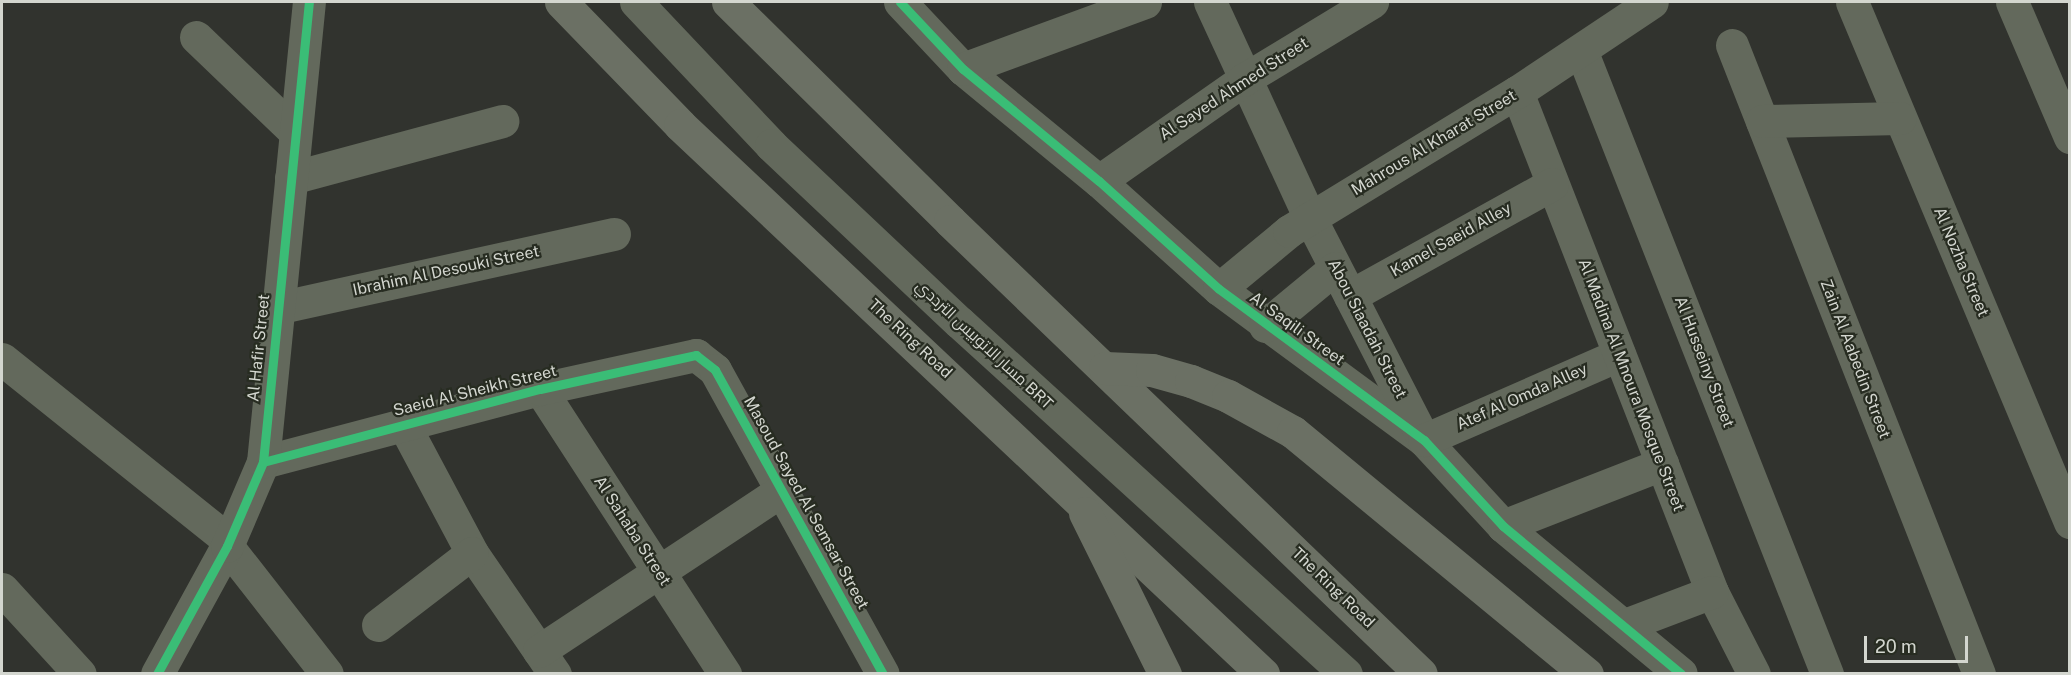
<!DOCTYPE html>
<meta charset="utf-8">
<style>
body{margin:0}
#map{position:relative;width:2071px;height:675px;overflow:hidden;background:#31332e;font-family:"Public Sans",Cairo,sans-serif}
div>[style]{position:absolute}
.minor>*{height:33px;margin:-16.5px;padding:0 16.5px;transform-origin:16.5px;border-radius:16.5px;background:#63695c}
.highway>*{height:33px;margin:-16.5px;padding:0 16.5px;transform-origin:16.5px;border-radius:16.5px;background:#6b7064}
.cycleway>*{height:9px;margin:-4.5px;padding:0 4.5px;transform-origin:4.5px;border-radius:4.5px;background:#3abd76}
span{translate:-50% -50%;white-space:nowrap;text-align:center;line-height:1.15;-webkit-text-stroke:4.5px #272c21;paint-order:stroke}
.street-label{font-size:16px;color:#d3d6cf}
.frame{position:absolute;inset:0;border:3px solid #d3d6cf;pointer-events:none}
.scale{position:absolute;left:1864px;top:636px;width:104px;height:27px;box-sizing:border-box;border:3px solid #d3d6cf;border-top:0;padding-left:8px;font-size:18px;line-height:21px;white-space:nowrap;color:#d3d6cf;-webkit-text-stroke:4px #272c21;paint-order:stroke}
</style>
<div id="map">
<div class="minor">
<div style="left:636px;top:2px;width:197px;rotate:46.6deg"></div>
<div style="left:771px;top:145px;width:258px;rotate:43.3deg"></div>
<div style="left:959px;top:322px;width:523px;rotate:42.29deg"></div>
<div style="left:900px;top:2px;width:92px;rotate:46.8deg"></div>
<div style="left:963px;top:69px;width:176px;rotate:39.5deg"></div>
<div style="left:1099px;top:181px;width:161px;rotate:42deg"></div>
<div style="left:1219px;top:289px;width:255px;rotate:36.4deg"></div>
<div style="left:1424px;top:440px;width:117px;rotate:47.4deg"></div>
<div style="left:1503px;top:526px;width:231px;rotate:39.7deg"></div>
<div style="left:1210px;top:2px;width:238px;rotate:65.2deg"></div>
<div style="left:1310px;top:218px;width:250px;rotate:62.8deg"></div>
<div style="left:1424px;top:440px;width:213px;rotate:-23.6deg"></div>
<div style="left:1852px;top:2px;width:564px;rotate:67.26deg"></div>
<div style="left:2012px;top:2px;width:147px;rotate:66.8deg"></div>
<div style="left:196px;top:37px;width:137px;rotate:43.8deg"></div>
<div style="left:1732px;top:45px;width:676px;rotate:68.56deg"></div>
<div style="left:1581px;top:50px;width:671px;rotate:68.48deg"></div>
<div style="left:963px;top:69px;width:194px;rotate:-20.2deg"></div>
<div style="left:1517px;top:92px;width:537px;rotate:68.69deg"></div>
<div style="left:1712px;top:592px;width:92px;rotate:62.9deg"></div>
<div style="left:1762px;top:121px;width:138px;rotate:-1.2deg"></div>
<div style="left:291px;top:178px;width:219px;rotate:-15.1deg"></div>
<div style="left:1099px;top:181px;width:176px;rotate:-35deg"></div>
<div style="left:1243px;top:80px;width:151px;rotate:-31.2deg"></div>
<div style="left:1219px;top:289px;width:91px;rotate:-39.6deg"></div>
<div style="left:1289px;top:231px;width:267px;rotate:-31.4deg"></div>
<div style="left:1517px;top:92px;width:162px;rotate:-33.7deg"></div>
<div style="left:1350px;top:296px;width:231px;rotate:-29deg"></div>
<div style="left:277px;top:308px;width:345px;rotate:-12.4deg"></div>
<div style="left:1265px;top:326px;width:91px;rotate:-39.6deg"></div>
<div style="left:2px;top:359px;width:291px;rotate:38.7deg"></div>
<div style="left:540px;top:389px;width:340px;rotate:57deg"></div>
<div style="left:404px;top:425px;width:145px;rotate:62deg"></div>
<div style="left:472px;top:553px;width:147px;rotate:55.6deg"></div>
<div style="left:263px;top:462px;width:286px;rotate:-14.8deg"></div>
<div style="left:540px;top:389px;width:160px;rotate:-12.3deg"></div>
<div style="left:696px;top:355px;width:24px;rotate:38deg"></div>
<div style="left:715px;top:370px;width:347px;rotate:61.1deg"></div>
<div style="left:1503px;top:526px;width:171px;rotate:-21.3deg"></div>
<div style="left:227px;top:546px;width:162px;rotate:52deg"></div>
<div style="left:2px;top:589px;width:115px;rotate:47.5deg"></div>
<div style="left:378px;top:625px;width:118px;rotate:-37.5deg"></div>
<div style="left:1625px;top:625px;width:93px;rotate:-20.8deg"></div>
<div style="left:539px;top:651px;width:291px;rotate:-33.5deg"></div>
<div style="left:157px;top:674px;width:146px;rotate:-61.3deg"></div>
<div style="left:227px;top:546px;width:91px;rotate:-66.8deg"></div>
<div style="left:263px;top:462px;width:462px;rotate:-84.3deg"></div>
</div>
<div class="highway">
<div style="left:561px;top:2px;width:171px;rotate:45.9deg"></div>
<div style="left:680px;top:125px;width:801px;rotate:43.28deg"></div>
<div style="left:728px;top:2px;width:312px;rotate:44.6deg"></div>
<div style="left:950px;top:221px;width:653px;rotate:43.88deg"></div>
<div style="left:1105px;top:368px;width:47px;rotate:2.4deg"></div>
<div style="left:1152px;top:370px;width:41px;rotate:15.8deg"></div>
<div style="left:1191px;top:381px;width:40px;rotate:22deg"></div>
<div style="left:1228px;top:396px;width:74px;rotate:29deg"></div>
<div style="left:1293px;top:432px;width:381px;rotate:39.5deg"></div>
<div style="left:1085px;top:513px;width:180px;rotate:63.6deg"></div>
</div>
<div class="cycleway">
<div style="left:900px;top:2px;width:92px;rotate:46.8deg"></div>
<div style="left:963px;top:69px;width:176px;rotate:39.5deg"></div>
<div style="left:1099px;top:181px;width:161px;rotate:42deg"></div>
<div style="left:1219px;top:289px;width:255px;rotate:36.4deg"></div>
<div style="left:1424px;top:440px;width:117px;rotate:47.4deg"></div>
<div style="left:1503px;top:526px;width:231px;rotate:39.7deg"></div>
<div style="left:263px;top:462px;width:286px;rotate:-14.8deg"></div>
<div style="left:540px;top:389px;width:160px;rotate:-12.3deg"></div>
<div style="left:696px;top:355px;width:24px;rotate:38deg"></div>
<div style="left:715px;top:370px;width:347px;rotate:61.1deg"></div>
<div style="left:157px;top:674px;width:146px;rotate:-61.3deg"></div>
<div style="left:227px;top:546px;width:91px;rotate:-66.8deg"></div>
<div style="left:263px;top:462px;width:462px;rotate:-84.3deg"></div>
</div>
<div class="street-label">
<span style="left:1234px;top:89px;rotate:-33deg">Al Sayed Ahmed Street</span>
<span style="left:1434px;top:143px;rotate:-31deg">Mahrous Al Kharat Street</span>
<span style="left:1451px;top:240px;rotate:-29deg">Kamel Saeid Alley</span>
<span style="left:1961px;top:262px;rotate:67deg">Al Nozha Street</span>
<span style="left:446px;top:271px;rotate:-12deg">Ibrahim Al Desouki Street</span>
<span style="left:1297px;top:329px;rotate:36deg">Al Saqili Street</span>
<span style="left:1367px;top:329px;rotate:63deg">Abou Siaadah Street</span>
<span style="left:910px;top:339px;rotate:43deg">The Ring Road</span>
<span style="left:984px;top:345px;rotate:43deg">مسار الاتوبيس الترددي BRT</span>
<span style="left:259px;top:348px;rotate:-84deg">Al Hafir Street</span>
<span style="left:1855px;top:359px;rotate:69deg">Zain Al Aabedin Street</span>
<span style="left:1704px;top:362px;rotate:69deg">Al Husseiny Street</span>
<span style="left:1631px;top:385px;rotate:69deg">Al Madina Al Mnoura Mosque Street</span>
<span style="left:475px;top:391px;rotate:-14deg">Saeid Al Sheikh Street</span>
<span style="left:1522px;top:397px;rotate:-24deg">Atef Al Omda Alley</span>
<span style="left:806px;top:503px;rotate:61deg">Masoud Sayed Al Semsar Street</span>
<span style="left:632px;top:531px;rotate:57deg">Al Sahaba Street</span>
<span style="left:1333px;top:588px;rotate:44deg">The Ring Road</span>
</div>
<div class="frame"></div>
<div class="scale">20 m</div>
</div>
